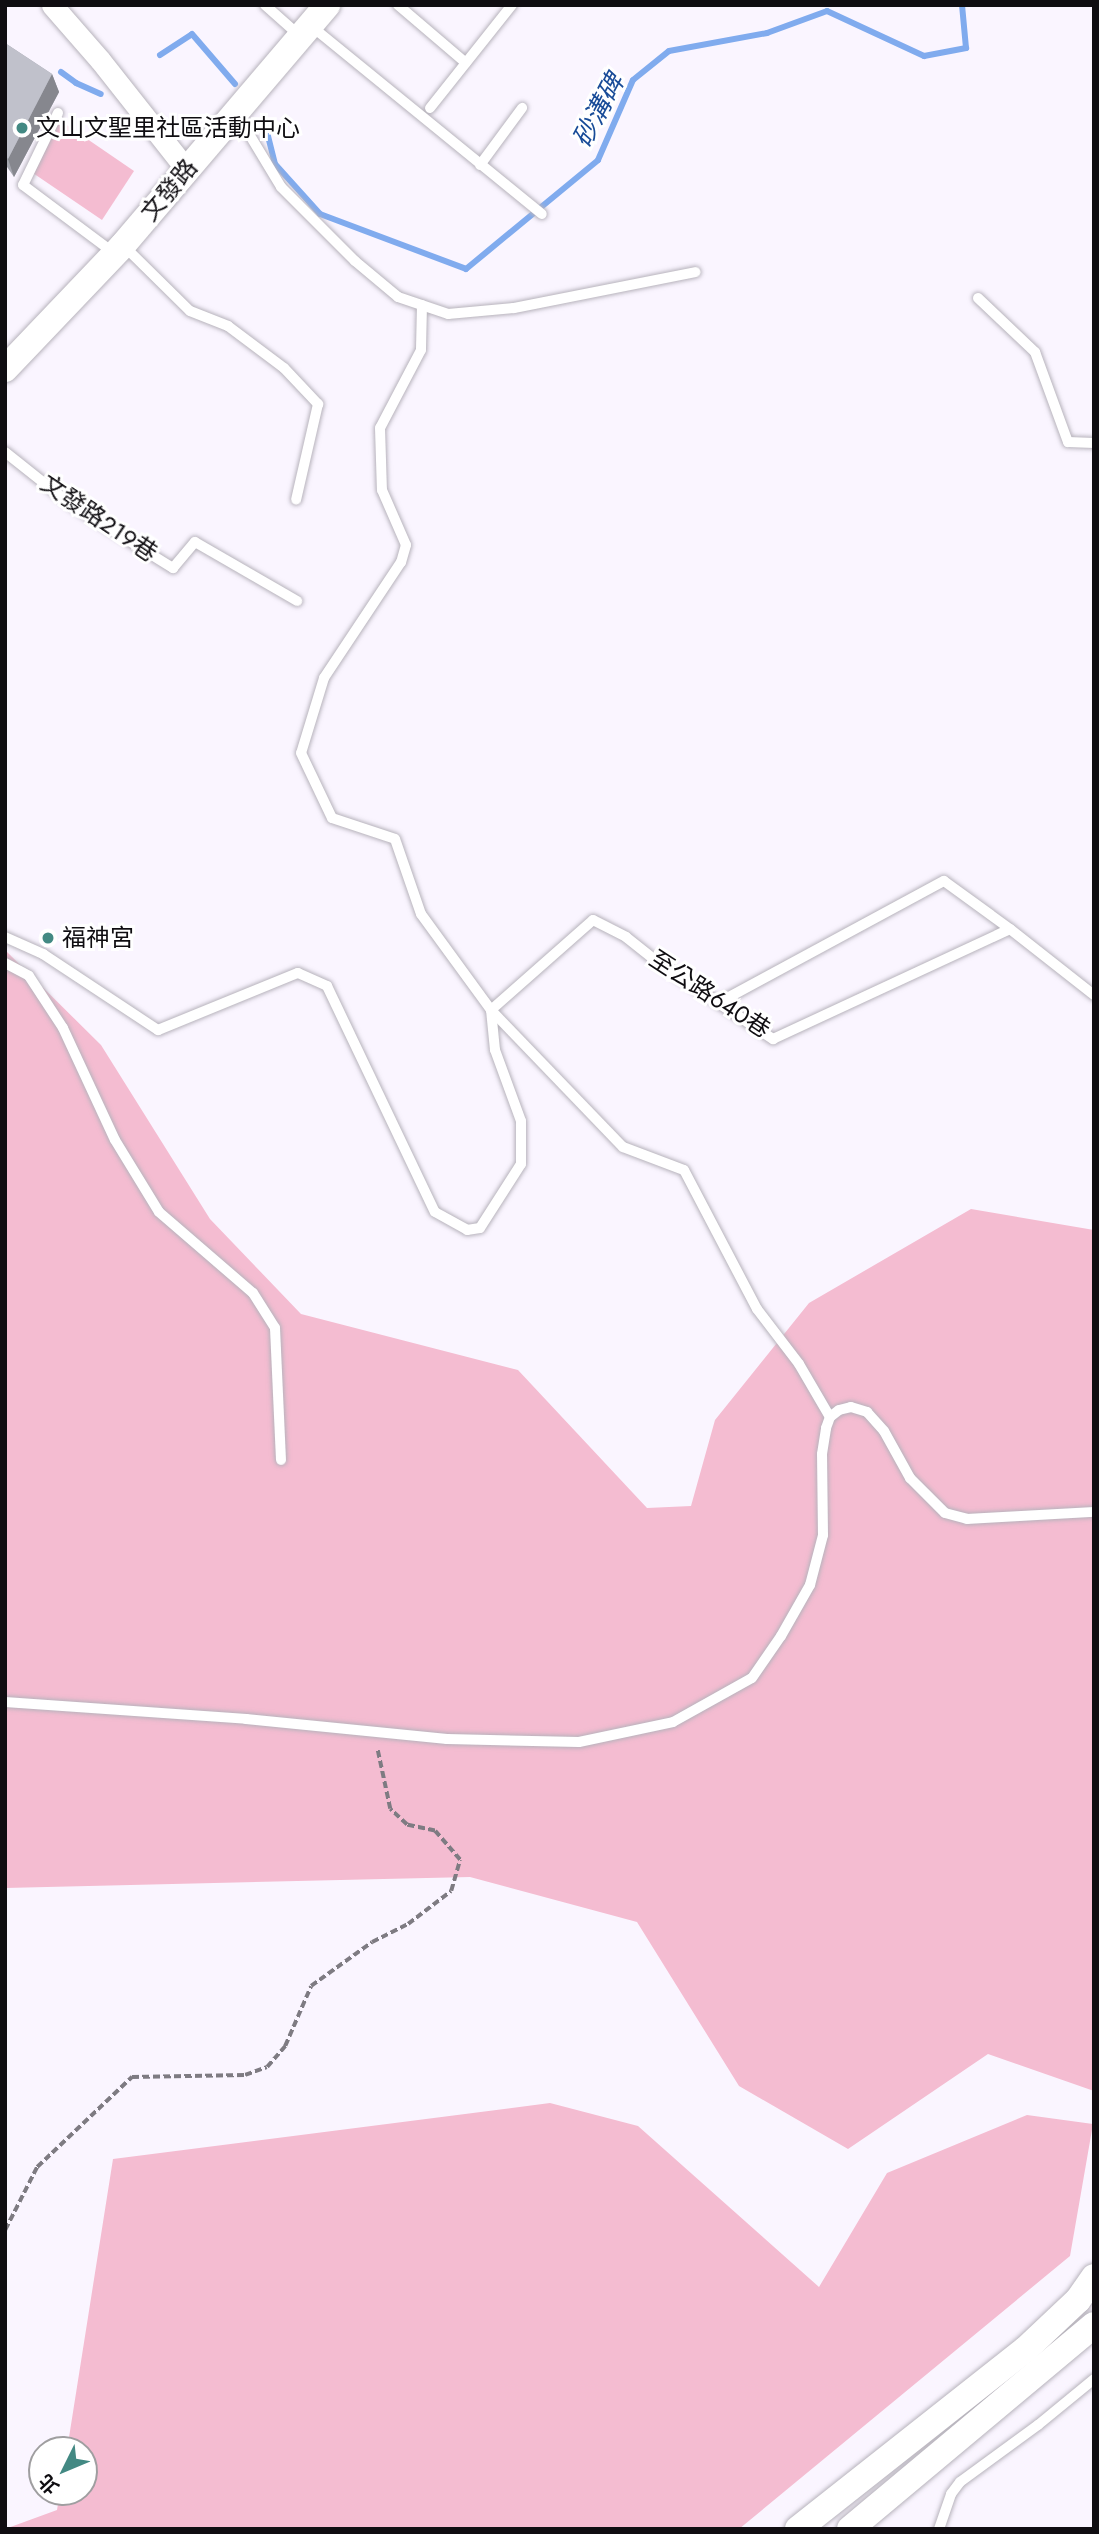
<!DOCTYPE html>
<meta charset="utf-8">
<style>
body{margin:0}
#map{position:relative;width:1099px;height:2534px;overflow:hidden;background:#faf5ff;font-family:Jost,"Noto Sans TC",sans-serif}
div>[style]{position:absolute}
.green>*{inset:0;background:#f4bcd1}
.stream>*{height:6px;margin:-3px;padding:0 3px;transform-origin:3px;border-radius:3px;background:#80abee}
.path>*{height:3.5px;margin-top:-1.75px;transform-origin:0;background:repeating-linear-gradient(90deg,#7e7b82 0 7px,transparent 0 10.5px)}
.roads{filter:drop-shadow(0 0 2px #b7b3bc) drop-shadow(0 0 2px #b7b3bc)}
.service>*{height:10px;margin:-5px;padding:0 5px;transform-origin:5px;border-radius:5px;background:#fff}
.minor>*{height:21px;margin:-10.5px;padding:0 10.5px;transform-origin:10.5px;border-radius:10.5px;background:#fff}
.tertiary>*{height:26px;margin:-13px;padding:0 13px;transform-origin:13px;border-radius:13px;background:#fff}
.wall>*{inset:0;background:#a5a6af}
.shaded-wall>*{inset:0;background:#86878e}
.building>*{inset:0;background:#c0c1cb}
.dots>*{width:19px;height:19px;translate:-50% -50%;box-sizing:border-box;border:4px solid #fff;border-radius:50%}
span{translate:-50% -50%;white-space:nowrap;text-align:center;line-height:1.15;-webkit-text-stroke:6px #fff;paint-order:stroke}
.poi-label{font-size:24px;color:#0f0d11}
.left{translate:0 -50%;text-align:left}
.street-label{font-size:24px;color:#0f0d11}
.water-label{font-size:26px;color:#184b98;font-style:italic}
.frame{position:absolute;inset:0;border:7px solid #0f0d11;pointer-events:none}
.north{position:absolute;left:28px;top:2436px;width:70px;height:70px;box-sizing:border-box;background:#fff;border:2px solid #9f9ea0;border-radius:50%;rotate:227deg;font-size:19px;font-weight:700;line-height:28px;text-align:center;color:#0f0d11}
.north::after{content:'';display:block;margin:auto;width:24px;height:32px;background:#438983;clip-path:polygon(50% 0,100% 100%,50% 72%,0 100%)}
</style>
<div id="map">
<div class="green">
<div style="clip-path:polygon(58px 119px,134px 171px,102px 220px,27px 169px)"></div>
<div style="clip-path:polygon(5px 950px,101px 1045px,210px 1219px,301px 1314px,518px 1370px,647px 1508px,691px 1506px,715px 1420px,809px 1303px,971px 1209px,1094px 1230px,1094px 2091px,988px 2054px,848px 2149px,739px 2086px,637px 1922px,470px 1877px,5px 1888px)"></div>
<div style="clip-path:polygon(550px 2103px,638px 2126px,819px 2287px,887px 2173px,1027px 2115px,1093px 2124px,1070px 2256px,739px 2529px,5px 2529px,57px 2510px,60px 2492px,84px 2492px,84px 2450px,67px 2450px,113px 2159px)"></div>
</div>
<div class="stream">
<div style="left:160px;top:55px;width:38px;rotate:-33deg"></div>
<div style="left:192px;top:34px;width:66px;rotate:49.3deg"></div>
<div style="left:61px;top:72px;width:19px;rotate:36deg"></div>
<div style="left:76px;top:83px;width:27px;rotate:24deg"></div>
<div style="left:263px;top:116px;width:49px;rotate:76deg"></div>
<div style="left:275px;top:164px;width:67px;rotate:48deg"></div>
<div style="left:320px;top:214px;width:156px;rotate:20.6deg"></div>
<div style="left:466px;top:269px;width:171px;rotate:-39.5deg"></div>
<div style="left:598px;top:160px;width:87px;rotate:-66.4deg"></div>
<div style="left:633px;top:80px;width:46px;rotate:-38.9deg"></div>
<div style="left:669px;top:51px;width:100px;rotate:-10.4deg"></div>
<div style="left:767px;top:33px;width:64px;rotate:-20.1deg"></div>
<div style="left:827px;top:11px;width:107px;rotate:24.9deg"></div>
<div style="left:924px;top:56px;width:43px;rotate:-10.8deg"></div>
<div style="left:966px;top:48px;width:43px;rotate:-95.3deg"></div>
</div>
<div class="path">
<div style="left:5px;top:2230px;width:71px;rotate:-63.1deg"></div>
<div style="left:37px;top:2167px;width:131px;rotate:-43.5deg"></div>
<div style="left:132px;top:2077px;width:113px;rotate:-1deg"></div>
<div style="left:245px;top:2075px;width:23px;rotate:-20deg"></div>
<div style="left:267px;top:2067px;width:28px;rotate:-49deg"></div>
<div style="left:285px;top:2046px;width:65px;rotate:-66.6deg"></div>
<div style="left:311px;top:1986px;width:75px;rotate:-35.8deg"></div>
<div style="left:372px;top:1942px;width:40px;rotate:-26.6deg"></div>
<div style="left:408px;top:1924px;width:54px;rotate:-37.5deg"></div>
<div style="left:451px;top:1891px;width:32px;rotate:-74deg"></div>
<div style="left:460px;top:1860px;width:38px;rotate:-131deg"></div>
<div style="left:435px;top:1831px;width:29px;rotate:-168deg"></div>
<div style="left:407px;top:1825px;width:23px;rotate:-137deg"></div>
<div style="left:390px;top:1809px;width:62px;rotate:-102deg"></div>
</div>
<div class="roads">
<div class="service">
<div style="left:265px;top:5px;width:47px;rotate:41.5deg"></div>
<div style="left:398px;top:5px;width:89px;rotate:40.5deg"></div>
<div style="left:310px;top:25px;width:299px;rotate:39.2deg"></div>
<div style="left:430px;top:108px;width:132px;rotate:-51.5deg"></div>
<div style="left:58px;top:113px;width:80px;rotate:115.9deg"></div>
<div style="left:23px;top:185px;width:114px;rotate:36.8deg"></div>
<div style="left:237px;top:114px;width:85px;rotate:58.9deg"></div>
<div style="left:281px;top:187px;width:105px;rotate:45deg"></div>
<div style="left:355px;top:261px;width:56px;rotate:39.9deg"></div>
<div style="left:398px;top:297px;width:53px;rotate:18.8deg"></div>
<div style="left:448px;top:314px;width:66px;rotate:-5.2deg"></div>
<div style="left:514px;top:308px;width:185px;rotate:-11.2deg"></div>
<div style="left:480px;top:165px;width:71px;rotate:-53.6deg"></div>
<div style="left:123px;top:245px;width:94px;rotate:44.6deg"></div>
<div style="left:190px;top:311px;width:41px;rotate:21.5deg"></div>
<div style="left:228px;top:326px;width:70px;rotate:36.9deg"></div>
<div style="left:284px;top:368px;width:50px;rotate:46.6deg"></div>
<div style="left:318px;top:404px;width:98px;rotate:102.9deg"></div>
<div style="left:978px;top:298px;width:79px;rotate:43.5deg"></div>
<div style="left:1035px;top:352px;width:96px;rotate:69.9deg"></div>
<div style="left:1068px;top:442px;width:26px;rotate:2deg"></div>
<div style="left:422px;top:305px;width:45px;rotate:91.3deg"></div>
<div style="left:421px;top:350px;width:88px;rotate:117.7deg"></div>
<div style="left:380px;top:428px;width:62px;rotate:88.2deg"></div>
<div style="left:382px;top:490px;width:60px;rotate:66.4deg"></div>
<div style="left:406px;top:545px;width:18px;rotate:106deg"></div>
<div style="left:401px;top:562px;width:139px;rotate:123.6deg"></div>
<div style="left:324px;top:678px;width:78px;rotate:107deg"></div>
<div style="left:301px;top:753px;width:72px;rotate:64.5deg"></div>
<div style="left:332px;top:818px;width:66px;rotate:18.4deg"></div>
<div style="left:395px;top:839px;width:79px;rotate:70.9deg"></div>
<div style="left:421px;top:914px;width:119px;rotate:53.9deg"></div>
<div style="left:491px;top:1010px;width:190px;rotate:46.1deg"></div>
<div style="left:623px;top:1147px;width:65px;rotate:20.7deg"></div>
<div style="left:684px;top:1170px;width:157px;rotate:62.3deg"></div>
<div style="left:757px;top:1309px;width:69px;rotate:52.6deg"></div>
<div style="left:799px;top:1364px;width:61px;rotate:59.7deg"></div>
<div style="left:5px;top:452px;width:87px;rotate:38.5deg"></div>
<div style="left:73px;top:506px;width:118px;rotate:31.8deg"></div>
<div style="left:173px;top:568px;width:34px;rotate:-50deg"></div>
<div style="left:195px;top:542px;width:118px;rotate:30deg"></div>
<div style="left:5px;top:937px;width:42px;rotate:24.1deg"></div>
<div style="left:43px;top:954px;width:138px;rotate:33.5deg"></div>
<div style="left:158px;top:1030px;width:151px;rotate:-22.2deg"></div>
<div style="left:298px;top:973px;width:32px;rotate:24deg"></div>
<div style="left:327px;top:986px;width:250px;rotate:64.5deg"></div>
<div style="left:435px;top:1212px;width:37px;rotate:29deg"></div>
<div style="left:467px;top:1230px;width:13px;rotate:-9deg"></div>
<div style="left:480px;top:1228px;width:76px;rotate:-57.4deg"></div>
<div style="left:521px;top:1164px;width:43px;rotate:-90deg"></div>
<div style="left:521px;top:1121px;width:76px;rotate:-110.1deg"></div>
<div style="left:495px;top:1050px;width:40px;rotate:-95.7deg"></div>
<div style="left:491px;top:1010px;width:136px;rotate:-41.4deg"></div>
<div style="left:593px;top:920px;width:37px;rotate:27deg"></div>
<div style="left:626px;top:937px;width:43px;rotate:38.5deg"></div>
<div style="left:660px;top:964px;width:136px;rotate:33.6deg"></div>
<div style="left:773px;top:1039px;width:261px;rotate:-24.9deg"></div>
<div style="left:1010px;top:929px;width:107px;rotate:38.2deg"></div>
<div style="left:5px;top:963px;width:27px;rotate:28deg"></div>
<div style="left:29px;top:976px;width:62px;rotate:56.8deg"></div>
<div style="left:63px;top:1028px;width:123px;rotate:65.1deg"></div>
<div style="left:115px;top:1140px;width:84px;rotate:58.6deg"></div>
<div style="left:159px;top:1212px;width:124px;rotate:40.8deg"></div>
<div style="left:253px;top:1293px;width:41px;rotate:57.8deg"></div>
<div style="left:275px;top:1328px;width:132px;rotate:87.4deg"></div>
<div style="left:718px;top:1003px;width:257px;rotate:-28.4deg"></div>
<div style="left:944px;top:881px;width:82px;rotate:36deg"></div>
<div style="left:5px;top:1702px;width:242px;rotate:4deg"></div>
<div style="left:246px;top:1719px;width:202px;rotate:5.7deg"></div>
<div style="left:447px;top:1739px;width:132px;rotate:1.3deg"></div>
<div style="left:579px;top:1742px;width:96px;rotate:-12deg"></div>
<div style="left:673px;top:1722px;width:90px;rotate:-29.1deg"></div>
<div style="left:752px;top:1678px;width:51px;rotate:-55.4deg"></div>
<div style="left:781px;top:1636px;width:59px;rotate:-60.4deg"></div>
<div style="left:810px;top:1585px;width:52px;rotate:-75.4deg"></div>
<div style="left:823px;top:1535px;width:81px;rotate:-90.7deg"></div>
<div style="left:822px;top:1454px;width:26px;rotate:-81deg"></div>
<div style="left:826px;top:1428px;width:12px;rotate:-70deg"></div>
<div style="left:830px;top:1417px;width:11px;rotate:-38deg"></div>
<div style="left:839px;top:1410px;width:12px;rotate:-14deg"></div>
<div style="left:851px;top:1407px;width:17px;rotate:17deg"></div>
<div style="left:867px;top:1412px;width:25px;rotate:48deg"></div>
<div style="left:884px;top:1431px;width:54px;rotate:61deg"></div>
<div style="left:910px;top:1478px;width:49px;rotate:45deg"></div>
<div style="left:945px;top:1513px;width:23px;rotate:15deg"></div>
<div style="left:967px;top:1519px;width:127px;rotate:-3.2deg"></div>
<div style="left:939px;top:2529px;width:37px;rotate:-71deg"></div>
<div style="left:951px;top:2494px;width:15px;rotate:-53deg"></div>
<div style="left:960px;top:2482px;width:97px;rotate:-36.2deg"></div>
<div style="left:1038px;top:2425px;width:72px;rotate:-39.4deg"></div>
</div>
<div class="minor">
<div style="left:52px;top:5px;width:73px;rotate:48.9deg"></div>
<div style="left:100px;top:60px;width:140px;rotate:51.7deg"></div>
</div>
<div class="tertiary">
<div style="left:5px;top:369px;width:171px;rotate:-46.4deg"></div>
<div style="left:123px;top:245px;width:315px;rotate:-49.6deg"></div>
<div style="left:798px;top:2529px;width:290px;rotate:-38.3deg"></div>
<div style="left:1026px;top:2349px;width:71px;rotate:-43.3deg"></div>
<div style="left:1078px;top:2300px;width:28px;rotate:-55deg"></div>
<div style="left:850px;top:2529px;width:318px;rotate:-39.9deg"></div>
</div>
</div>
<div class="wall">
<div style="clip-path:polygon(5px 43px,52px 74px,59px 92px,14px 177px,5px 164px)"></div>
</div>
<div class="shaded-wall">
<div style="clip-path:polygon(52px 74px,59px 92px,14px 177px,8px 159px)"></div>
</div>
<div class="building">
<div style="clip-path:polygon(5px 43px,52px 74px,8px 159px,5px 155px)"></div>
</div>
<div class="dots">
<div style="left:22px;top:128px;background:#438983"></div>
<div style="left:48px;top:938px;background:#438983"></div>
</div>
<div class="poi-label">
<span class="left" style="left:36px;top:128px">文山文聖里社區活動中心</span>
<span class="left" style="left:62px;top:938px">福神宮</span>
</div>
<div class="street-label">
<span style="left:169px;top:190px;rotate:-50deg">文發路</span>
<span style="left:99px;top:518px;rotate:34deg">文發路219巷</span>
<span style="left:710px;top:994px;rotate:33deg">至公路640巷</span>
</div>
<div class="water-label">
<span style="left:599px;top:111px;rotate:-62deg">砂溝碑</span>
</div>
<div class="frame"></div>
<div class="north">北</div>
</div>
